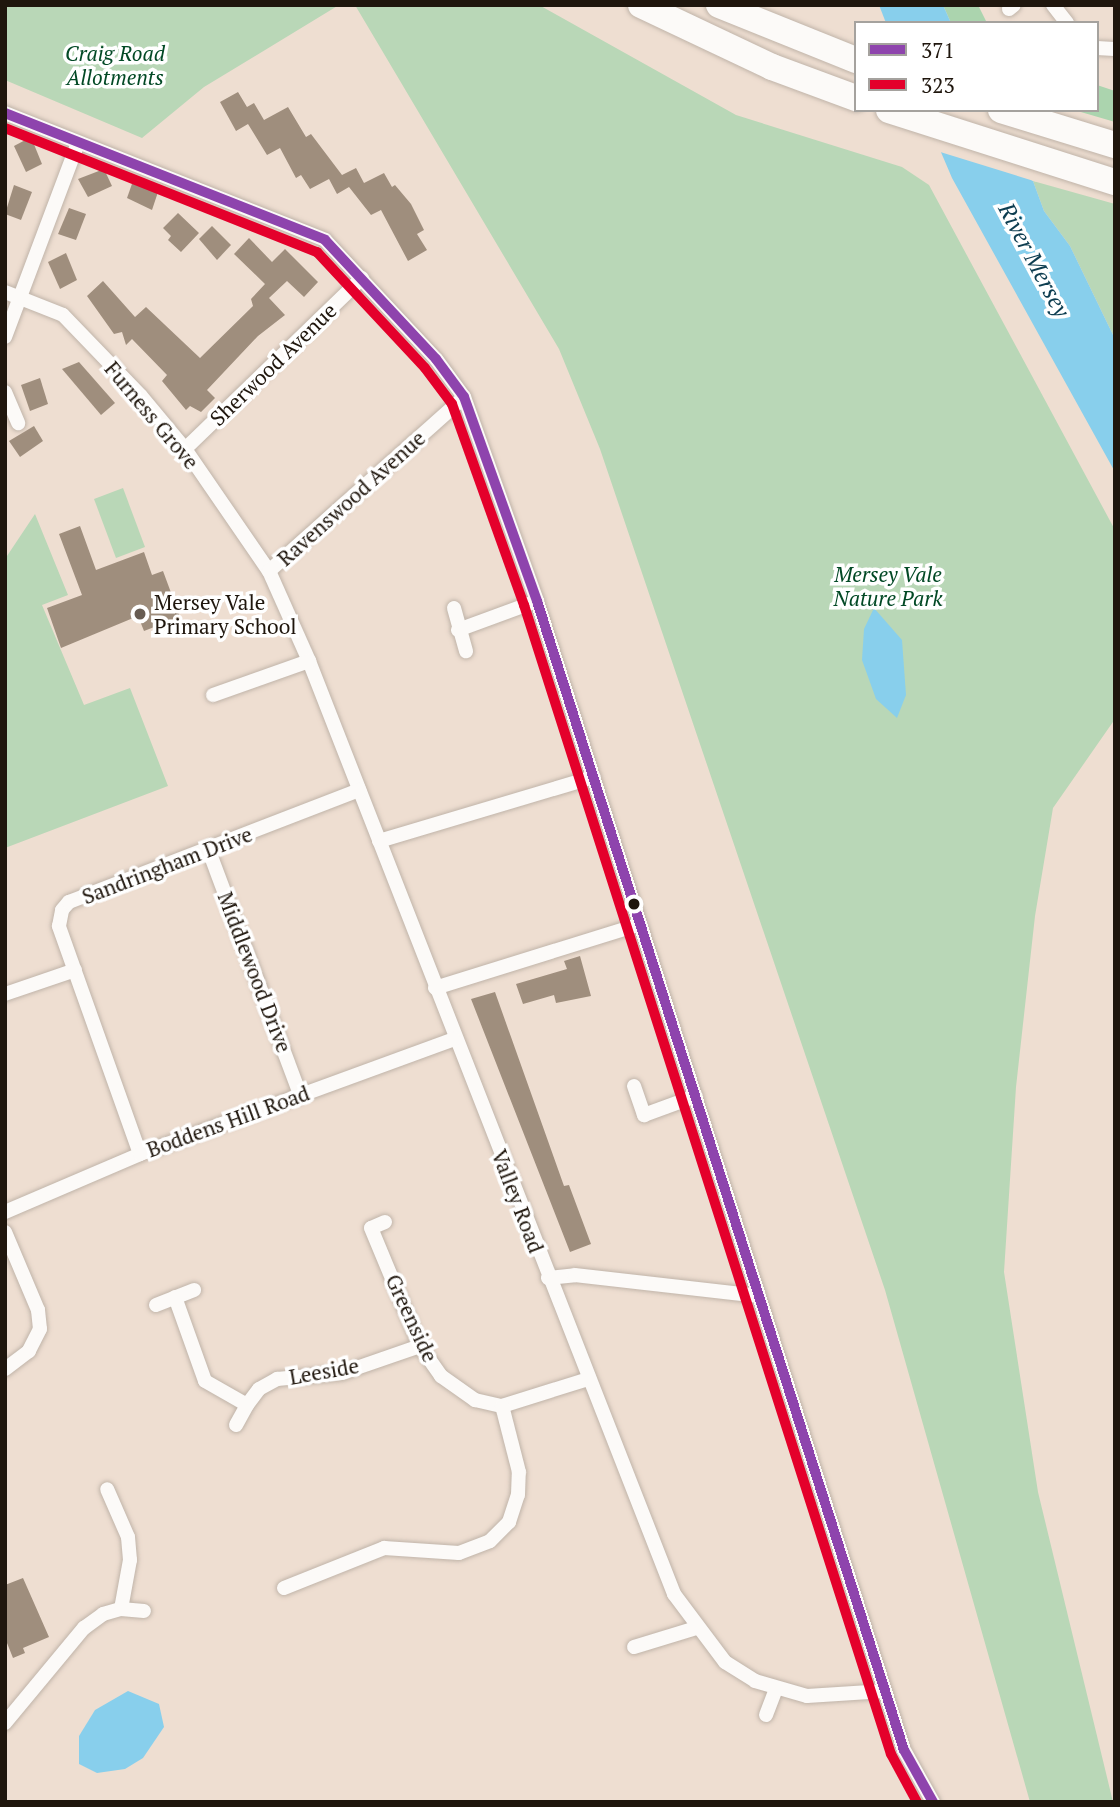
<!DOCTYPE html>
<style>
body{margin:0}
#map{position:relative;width:1120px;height:1807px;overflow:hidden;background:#eeded1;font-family:"PT Serif",serif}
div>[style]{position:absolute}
.green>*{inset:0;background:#b9d7b7}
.forest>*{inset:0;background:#abd4ae}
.water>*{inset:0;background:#88cfec}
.pier>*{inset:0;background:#eeded1}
.building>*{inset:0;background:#9f8e7d}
.roads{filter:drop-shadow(0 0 2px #c0b4a9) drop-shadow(0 0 2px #c0b4a9)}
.minor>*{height:14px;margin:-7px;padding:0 7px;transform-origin:7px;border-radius:7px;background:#fcfaf8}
.motorway>*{height:26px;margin:-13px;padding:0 13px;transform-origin:13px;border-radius:13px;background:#fcfaf8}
.bus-1>*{height:10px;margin:-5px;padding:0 5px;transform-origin:5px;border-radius:5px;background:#8e44ad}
.bus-2>*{height:10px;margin:-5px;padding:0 5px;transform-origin:5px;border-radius:5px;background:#e4002b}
.dots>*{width:19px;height:19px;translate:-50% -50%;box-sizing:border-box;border:4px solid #fff;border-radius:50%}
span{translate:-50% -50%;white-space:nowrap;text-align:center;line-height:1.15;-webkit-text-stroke:7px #fff;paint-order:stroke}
.park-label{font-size:21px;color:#024925;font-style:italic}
.street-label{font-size:21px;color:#1f160d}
.poi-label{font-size:21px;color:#1f160d}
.left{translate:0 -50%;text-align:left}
.water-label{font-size:23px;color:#0d3d50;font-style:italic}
.frame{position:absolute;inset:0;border:7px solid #1f160d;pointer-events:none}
.legend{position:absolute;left:854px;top:21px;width:245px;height:91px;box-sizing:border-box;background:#fff;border:2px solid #a5a29e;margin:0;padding:9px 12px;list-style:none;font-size:21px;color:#1f160d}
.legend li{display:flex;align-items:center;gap:14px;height:35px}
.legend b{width:35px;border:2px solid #a5a29e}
</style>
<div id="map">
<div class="green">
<div style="clip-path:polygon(5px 5px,339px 5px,204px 87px,142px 138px,5px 80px)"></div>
<div style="clip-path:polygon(355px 5px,539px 5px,736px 115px,902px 167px,929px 185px,1115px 530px,1115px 719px,1053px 808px,1035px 916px,1016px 1087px,1004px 1272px,1038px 1492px,1113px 1802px,1030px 1802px,885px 1290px,600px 449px,559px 349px)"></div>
<div style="clip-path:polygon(1033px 181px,1115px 204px,1115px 339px,1070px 246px,1044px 211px)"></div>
<div style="clip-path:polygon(123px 488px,145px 547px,116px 558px,94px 499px)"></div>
<div style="clip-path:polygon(35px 514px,68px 595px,42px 605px,84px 705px,130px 688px,168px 786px,5px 848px,5px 559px)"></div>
</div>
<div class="forest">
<div style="clip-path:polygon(943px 5px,978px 5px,987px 23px,951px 23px)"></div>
<div style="clip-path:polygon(1097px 85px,1115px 91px,1115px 122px,1074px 110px,1097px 110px)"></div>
</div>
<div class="water">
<div style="clip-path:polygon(879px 5px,943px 5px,951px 23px,886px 23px)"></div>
<div style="clip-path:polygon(923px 110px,1033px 181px,1044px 211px,1070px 246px,1115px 339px,1115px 472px,952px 178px)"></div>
<div style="clip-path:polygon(874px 608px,902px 640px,906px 695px,897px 718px,876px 699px,862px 660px,864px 629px)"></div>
<div style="clip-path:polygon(128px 1691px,159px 1704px,164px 1727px,143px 1758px,125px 1769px,97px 1773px,79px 1764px,79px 1736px,95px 1710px)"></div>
</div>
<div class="pier">
<div style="clip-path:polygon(919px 110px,1005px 110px,1037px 182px,937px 151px)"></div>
</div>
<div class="building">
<div style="clip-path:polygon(238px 92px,247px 107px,254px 103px,264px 120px,288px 107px,306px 137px,311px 134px,342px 175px,356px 168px,364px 183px,384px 173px,392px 187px,395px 185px,411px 204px,424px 230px,417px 234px,427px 250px,408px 261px,381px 210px,371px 215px,349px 187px,337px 194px,329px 179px,310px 189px,301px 175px,296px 178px,280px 148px,267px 155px,248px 124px,236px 131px,220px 102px)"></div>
<div style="clip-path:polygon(31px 137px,42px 164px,26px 172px,14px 146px)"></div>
<div style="clip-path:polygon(104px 169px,112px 186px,88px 197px,78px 179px)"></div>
<div style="clip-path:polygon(133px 181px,158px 192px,152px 210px,127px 198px)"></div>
<div style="clip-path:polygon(14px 185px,32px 192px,21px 220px,5px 214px)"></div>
<div style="clip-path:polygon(69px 208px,86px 214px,76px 240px,58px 234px)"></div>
<div style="clip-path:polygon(178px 213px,199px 233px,181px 252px,168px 240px,171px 236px,163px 228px)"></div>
<div style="clip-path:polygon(212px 226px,231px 245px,217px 260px,199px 239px)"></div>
<div style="clip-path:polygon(249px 238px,272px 262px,285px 249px,318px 282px,304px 297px,287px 281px,269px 298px,285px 315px,258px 336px,207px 390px,215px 398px,201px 412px,190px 406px,186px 410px,162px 381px,167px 375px,132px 339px,126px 345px,122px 332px,114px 334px,87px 296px,103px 281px,135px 317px,146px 307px,200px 358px,253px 306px,251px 299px,265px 284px,234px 254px)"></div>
<div style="clip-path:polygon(66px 253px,77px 280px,60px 289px,48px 262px)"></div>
<div style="clip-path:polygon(79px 362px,115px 403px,101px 415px,62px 369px)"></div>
<div style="clip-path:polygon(40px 378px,48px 404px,30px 411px,21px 385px)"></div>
<div style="clip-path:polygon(34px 426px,43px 441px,20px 457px,9px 441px)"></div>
<div style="clip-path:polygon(80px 526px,96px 570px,144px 552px,152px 575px,163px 571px,180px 617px,144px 631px,138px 616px,61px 648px,47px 608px,82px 595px,59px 534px)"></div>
<div style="clip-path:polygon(580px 956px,591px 996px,556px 1003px,554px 995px,523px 1004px,516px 984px,567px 969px,564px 961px)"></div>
<div style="clip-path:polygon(495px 992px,564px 1186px,569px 1185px,591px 1244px,570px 1252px,471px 999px)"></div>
<div style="clip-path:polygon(23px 1578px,49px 1637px,23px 1648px,25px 1653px,13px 1658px,5px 1638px,5px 1585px)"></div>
</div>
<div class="roads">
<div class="minor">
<div style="left:1053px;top:5px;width:23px;rotate:52deg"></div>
<div style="left:1009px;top:9px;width:6px;rotate:-39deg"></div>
<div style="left:1097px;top:48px;width:17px;rotate:3deg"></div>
<div style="left:5px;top:113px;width:344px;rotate:21.6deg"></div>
<div style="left:325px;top:240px;width:163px;rotate:47deg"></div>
<div style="left:436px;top:359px;width:47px;rotate:53.6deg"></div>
<div style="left:464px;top:397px;width:217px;rotate:70.3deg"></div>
<div style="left:537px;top:601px;width:1206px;rotate:72.29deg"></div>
<div style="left:904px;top:1750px;width:60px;rotate:60.9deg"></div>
<div style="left:5px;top:292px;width:62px;rotate:21.6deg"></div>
<div style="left:63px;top:315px;width:112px;rotate:46.1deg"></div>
<div style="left:141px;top:396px;width:69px;rotate:50.3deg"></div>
<div style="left:185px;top:449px;width:148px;rotate:55.5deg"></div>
<div style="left:269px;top:571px;width:98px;rotate:66deg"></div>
<div style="left:309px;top:661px;width:1002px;rotate:68.63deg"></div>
<div style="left:674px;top:1594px;width:85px;rotate:53.1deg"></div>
<div style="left:725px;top:1662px;width:36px;rotate:32deg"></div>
<div style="left:755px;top:1681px;width:54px;rotate:16.1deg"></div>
<div style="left:807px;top:1696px;width:78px;rotate:-3.7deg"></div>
<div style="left:5px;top:337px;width:207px;rotate:-69.4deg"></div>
<div style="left:5px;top:392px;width:34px;rotate:67deg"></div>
<div style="left:185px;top:449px;width:246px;rotate:-44deg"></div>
<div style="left:269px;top:571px;width:261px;rotate:-41.7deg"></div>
<div style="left:454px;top:608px;width:45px;rotate:74.4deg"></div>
<div style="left:458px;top:630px;width:84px;rotate:-20.2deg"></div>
<div style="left:213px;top:695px;width:102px;rotate:-19.5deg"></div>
<div style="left:379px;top:841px;width:224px;rotate:-16.6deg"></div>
<div style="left:209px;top:851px;width:259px;rotate:69.5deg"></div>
<div style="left:435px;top:988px;width:215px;rotate:-17.3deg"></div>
<div style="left:5px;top:994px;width:74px;rotate:-18.9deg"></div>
<div style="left:634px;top:1086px;width:31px;rotate:71deg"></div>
<div style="left:644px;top:1115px;width:55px;rotate:-20.1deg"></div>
<div style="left:140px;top:1154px;width:242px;rotate:-109.6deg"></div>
<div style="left:59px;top:926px;width:16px;rotate:-79deg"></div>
<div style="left:62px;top:910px;width:11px;rotate:-49deg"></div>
<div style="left:69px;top:902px;width:311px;rotate:-21.1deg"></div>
<div style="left:5px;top:1212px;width:147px;rotate:-23.2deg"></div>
<div style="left:140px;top:1154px;width:334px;rotate:-20.1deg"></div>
<div style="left:385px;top:1222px;width:15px;rotate:157deg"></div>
<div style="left:371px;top:1228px;width:128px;rotate:67.4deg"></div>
<div style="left:420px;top:1346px;width:37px;rotate:55deg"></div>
<div style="left:441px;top:1376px;width:42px;rotate:35.2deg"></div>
<div style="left:475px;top:1400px;width:28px;rotate:13deg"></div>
<div style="left:502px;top:1406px;width:90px;rotate:-17.4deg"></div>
<div style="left:5px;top:1232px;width:85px;rotate:67.1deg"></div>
<div style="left:38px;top:1310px;width:19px;rotate:84deg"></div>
<div style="left:40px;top:1329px;width:25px;rotate:117deg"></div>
<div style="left:29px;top:1351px;width:30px;rotate:143deg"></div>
<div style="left:548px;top:1278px;width:27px;rotate:-6deg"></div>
<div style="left:575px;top:1275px;width:185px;rotate:6.5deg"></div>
<div style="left:175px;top:1297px;width:89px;rotate:70.3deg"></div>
<div style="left:205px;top:1381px;width:48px;rotate:29.7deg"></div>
<div style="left:247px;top:1405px;width:20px;rotate:-53deg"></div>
<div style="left:259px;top:1389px;width:21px;rotate:-29deg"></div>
<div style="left:277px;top:1379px;width:65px;rotate:-5.3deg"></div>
<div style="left:342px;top:1373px;width:83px;rotate:-19.1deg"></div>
<div style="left:156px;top:1305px;width:41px;rotate:-21.5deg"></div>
<div style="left:236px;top:1425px;width:23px;rotate:-61deg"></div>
<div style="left:284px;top:1588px;width:108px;rotate:-21.8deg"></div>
<div style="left:384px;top:1548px;width:75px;rotate:3.8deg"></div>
<div style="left:459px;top:1553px;width:33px;rotate:-21deg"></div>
<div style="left:490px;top:1541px;width:27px;rotate:-45deg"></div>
<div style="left:509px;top:1522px;width:28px;rotate:-72deg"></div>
<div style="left:518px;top:1495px;width:23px;rotate:-88deg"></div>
<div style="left:519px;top:1472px;width:68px;rotate:-104.4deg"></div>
<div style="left:121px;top:1609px;width:23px;rotate:5deg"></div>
<div style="left:634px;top:1647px;width:65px;rotate:-17deg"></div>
<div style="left:766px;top:1715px;width:28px;rotate:-69deg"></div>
<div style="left:5px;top:1723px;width:124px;rotate:-50.3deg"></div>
<div style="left:84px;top:1628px;width:24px;rotate:-36deg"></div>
<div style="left:103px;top:1614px;width:19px;rotate:-16deg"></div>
<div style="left:121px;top:1609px;width:50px;rotate:-79.6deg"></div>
<div style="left:130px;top:1560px;width:23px;rotate:-95deg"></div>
<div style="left:128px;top:1537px;width:52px;rotate:-113.6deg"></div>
</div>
<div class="motorway">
<div style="left:641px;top:5px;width:145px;rotate:25.3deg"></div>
<div style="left:772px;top:67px;width:90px;rotate:20.3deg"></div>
<div style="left:719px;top:5px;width:148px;rotate:21.9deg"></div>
<div style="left:889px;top:110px;width:237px;rotate:17.7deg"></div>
<div style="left:1001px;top:110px;width:119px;rotate:17.1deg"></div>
</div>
</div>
<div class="bus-1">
<div style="left:5px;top:113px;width:344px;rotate:21.6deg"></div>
<div style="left:325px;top:240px;width:163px;rotate:47deg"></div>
<div style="left:436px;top:359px;width:47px;rotate:53.6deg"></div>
<div style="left:464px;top:397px;width:217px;rotate:70.3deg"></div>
<div style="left:537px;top:601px;width:1206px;rotate:72.29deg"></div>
<div style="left:904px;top:1750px;width:60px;rotate:60.9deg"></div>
</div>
<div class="bus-2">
<div style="left:5px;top:128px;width:336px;rotate:21.7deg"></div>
<div style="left:317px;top:252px;width:158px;rotate:47deg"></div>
<div style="left:425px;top:368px;width:45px;rotate:53.1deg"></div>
<div style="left:452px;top:404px;width:214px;rotate:70.3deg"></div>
<div style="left:524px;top:605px;width:1206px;rotate:72.29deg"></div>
<div style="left:891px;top:1754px;width:55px;rotate:61.6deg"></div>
</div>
<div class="dots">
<div style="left:140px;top:614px;background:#675c52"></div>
<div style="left:634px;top:904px;background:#1f160d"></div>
</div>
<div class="park-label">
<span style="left:115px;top:65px">Craig Road<br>Allotments</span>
<span style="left:888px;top:586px">Mersey Vale<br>Nature Park</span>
</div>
<div class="street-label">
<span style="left:273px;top:364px;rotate:-44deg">Sherwood Avenue</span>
<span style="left:152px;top:415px;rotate:50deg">Furness Grove</span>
<span style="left:351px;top:498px;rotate:-42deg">Ravenswood Avenue</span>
<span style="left:167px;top:865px;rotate:-21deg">Sandringham Drive</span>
<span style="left:255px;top:972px;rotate:69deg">Middlewood Drive</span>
<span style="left:228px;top:1121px;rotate:-20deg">Boddens Hill Road</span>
<span style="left:518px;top:1201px;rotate:69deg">Valley Road</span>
<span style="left:412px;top:1318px;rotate:65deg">Greenside</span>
<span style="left:324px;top:1371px;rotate:-10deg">Leeside</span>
</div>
<div class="poi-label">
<span class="left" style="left:154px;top:614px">Mersey Vale<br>Primary School</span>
</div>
<div class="water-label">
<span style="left:1034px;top:260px;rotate:62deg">River Mersey</span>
</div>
<div class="frame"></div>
<ul class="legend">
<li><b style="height:9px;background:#8e44ad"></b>371</li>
<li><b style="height:9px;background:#e4002b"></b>323</li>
</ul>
</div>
